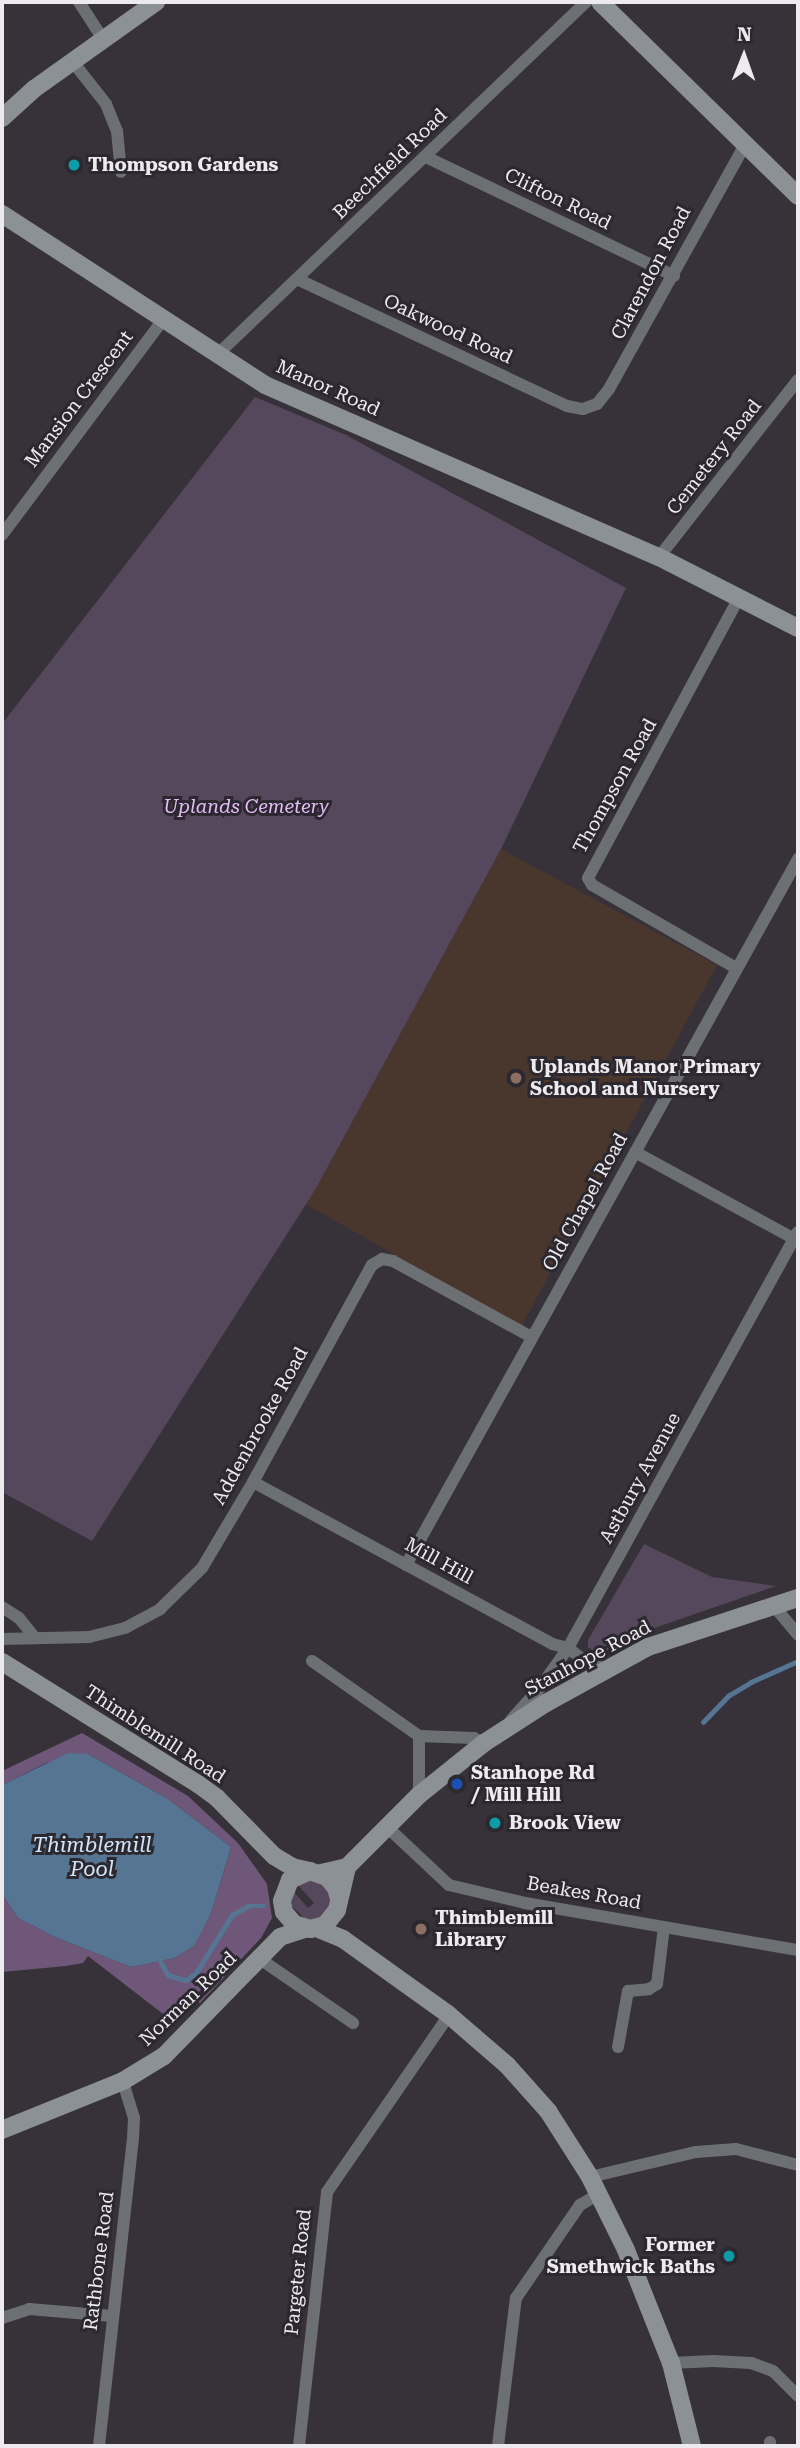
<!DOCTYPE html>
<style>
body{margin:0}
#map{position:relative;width:800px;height:2448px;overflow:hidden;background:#373239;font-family:"Roboto Serif",serif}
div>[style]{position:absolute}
.education>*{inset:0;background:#49372e}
.green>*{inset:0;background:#55485c}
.forest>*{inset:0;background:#6e5779}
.water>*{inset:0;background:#567593}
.stream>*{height:4.5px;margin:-2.25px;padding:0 2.25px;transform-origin:2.25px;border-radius:2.25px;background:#567593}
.street>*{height:12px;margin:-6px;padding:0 6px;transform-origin:6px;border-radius:6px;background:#6d7073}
.secondary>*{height:18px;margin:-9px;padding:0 9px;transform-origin:9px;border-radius:9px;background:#8c9195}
.dots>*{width:19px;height:19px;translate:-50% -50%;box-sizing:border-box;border:4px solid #2c282f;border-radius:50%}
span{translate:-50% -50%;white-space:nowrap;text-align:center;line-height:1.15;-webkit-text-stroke:6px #2c282f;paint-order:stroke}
.street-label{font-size:19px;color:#eeebef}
.poi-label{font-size:19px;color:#eeebef;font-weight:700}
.left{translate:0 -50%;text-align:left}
.right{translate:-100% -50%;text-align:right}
.park-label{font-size:19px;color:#e4bdf8;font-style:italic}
.water-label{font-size:21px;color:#d0e5f9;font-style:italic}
.frame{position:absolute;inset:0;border:4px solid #eeebef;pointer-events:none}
.north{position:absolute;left:709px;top:21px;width:70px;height:70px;-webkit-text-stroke:5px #2c282f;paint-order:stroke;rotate:1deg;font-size:19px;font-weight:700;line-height:28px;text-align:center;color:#eeebef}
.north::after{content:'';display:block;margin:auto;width:24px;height:32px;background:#eeebef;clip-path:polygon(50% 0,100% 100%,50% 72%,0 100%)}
</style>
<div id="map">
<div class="education">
<div style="clip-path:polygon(501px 849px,717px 965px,521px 1327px,304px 1203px,315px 1190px)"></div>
</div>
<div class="green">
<div style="clip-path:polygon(255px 397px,346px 435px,626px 588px,501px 849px,315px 1190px,92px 1541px,2px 1492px,2px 724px)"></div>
<div style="clip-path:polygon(644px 1544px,712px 1577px,776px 1586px,657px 1627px,599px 1655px,588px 1647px,588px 1640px)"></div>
<div style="clip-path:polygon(307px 1880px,320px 1882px,329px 1891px,331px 1904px,318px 1919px,305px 1919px,292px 1906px,293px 1891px,308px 1908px,314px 1903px,298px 1885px)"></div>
</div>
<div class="forest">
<div style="clip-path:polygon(82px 1733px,188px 1796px,238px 1843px,267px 1884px,272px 1918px,261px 1938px,200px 2003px,193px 1998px,167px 2017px,88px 1956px,83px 1963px,66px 1966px,2px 1972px,2px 1894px,18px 1918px,55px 1937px,131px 1967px,175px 1958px,194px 1946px,211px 1913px,231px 1847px,168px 1799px,88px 1754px,46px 1763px,2px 1785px,2px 1771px)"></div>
</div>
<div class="water">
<div style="clip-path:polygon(68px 1753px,88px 1754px,168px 1799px,231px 1847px,211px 1913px,202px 1931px,194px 1946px,175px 1958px,131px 1967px,55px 1937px,18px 1918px,2px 1894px,2px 1785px)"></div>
</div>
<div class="stream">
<div style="left:703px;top:1722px;width:36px;rotate:-46deg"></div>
<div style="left:728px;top:1696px;width:27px;rotate:-31deg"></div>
<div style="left:751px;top:1682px;width:51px;rotate:-24.1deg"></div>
<div style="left:159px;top:1958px;width:19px;rotate:62deg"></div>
<div style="left:168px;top:1975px;width:19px;rotate:16deg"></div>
<div style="left:186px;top:1980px;width:12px;rotate:-35deg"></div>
<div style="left:196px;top:1973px;width:68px;rotate:-58.2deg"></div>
<div style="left:232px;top:1915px;width:18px;rotate:-29deg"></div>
<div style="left:248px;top:1906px;width:16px"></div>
</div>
<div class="street">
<div style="left:79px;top:2px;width:44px;rotate:57deg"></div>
<div style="left:73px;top:62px;width:53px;rotate:51.8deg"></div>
<div style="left:106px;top:104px;width:29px;rotate:68deg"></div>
<div style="left:117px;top:131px;width:41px;rotate:84.4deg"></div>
<div style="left:426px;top:157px;width:275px;rotate:25.6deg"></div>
<div style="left:297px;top:279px;width:298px;rotate:25.2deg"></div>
<div style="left:567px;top:406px;width:16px;rotate:11deg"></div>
<div style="left:583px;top:409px;width:15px;rotate:-20deg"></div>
<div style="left:597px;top:404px;width:19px;rotate:-51deg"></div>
<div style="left:609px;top:389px;width:279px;rotate:-60.9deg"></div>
<div style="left:219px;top:353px;width:508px;rotate:-43.72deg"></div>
<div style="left:2px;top:535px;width:269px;rotate:-53.2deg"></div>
<div style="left:659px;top:557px;width:225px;rotate:-51.9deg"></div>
<div style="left:736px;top:968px;width:166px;rotate:-150deg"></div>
<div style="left:592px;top:885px;width:8px;rotate:-120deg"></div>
<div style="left:588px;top:878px;width:320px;rotate:-61.7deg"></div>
<div style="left:635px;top:1152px;width:186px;rotate:28.6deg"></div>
<div style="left:253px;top:1482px;width:340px;rotate:28.4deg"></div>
<div style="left:552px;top:1644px;width:16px;rotate:14deg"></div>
<div style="left:568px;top:1648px;width:29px;rotate:38deg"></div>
<div style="left:591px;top:1666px;width:16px;rotate:7deg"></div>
<div style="left:406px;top:1565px;width:808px;rotate:-60.96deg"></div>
<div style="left:773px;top:1605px;width:39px;rotate:50deg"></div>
<div style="left:2px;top:1607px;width:20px;rotate:33deg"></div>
<div style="left:19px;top:1618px;width:26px;rotate:51deg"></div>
<div style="left:2px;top:1639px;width:87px;rotate:-1.3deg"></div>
<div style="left:89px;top:1637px;width:37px;rotate:-14deg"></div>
<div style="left:125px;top:1628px;width:40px;rotate:-28deg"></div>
<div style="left:160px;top:1609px;width:59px;rotate:-44.3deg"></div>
<div style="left:202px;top:1568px;width:100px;rotate:-59.3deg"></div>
<div style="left:253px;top:1482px;width:247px;rotate:-61.3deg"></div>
<div style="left:372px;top:1265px;width:12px;rotate:-31deg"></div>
<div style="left:382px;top:1259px;width:11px;rotate:10deg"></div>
<div style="left:393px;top:1261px;width:158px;rotate:28.8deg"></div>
<div style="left:312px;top:1661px;width:131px;rotate:35deg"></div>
<div style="left:511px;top:1720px;width:42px;rotate:-47.9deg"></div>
<div style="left:539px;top:1689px;width:50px;rotate:-54.7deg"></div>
<div style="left:568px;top:1648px;width:475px;rotate:-61.1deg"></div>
<div style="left:419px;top:1795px;width:59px;rotate:-90deg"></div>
<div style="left:419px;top:1736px;width:55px;rotate:2.1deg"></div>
<div style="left:474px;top:1738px;width:11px;rotate:27deg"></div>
<div style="left:386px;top:1826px;width:86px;rotate:43.1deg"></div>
<div style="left:449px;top:1885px;width:78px;rotate:13.3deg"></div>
<div style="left:525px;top:1903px;width:277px;rotate:9.8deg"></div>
<div style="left:260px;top:1959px;width:113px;rotate:34.5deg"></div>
<div style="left:618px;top:2047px;width:57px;rotate:-79.9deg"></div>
<div style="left:628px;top:1991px;width:21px;rotate:-5deg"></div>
<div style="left:649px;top:1989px;width:9px;rotate:-32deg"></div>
<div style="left:657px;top:1984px;width:57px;rotate:-83deg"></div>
<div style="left:590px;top:2177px;width:109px;rotate:-13.3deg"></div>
<div style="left:696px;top:2152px;width:40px;rotate:-4.3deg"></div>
<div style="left:736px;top:2149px;width:64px;rotate:14.5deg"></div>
<div style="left:2px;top:2318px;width:28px;rotate:-18deg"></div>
<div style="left:29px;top:2309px;width:83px;rotate:4.8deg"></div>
<div style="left:671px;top:2363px;width:42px;rotate:-2.7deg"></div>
<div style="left:713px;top:2361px;width:38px;rotate:3deg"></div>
<div style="left:751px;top:2363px;width:23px;rotate:20deg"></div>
<div style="left:773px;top:2371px;width:35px;rotate:45deg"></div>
<div style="left:770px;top:2442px;width:4px;rotate:90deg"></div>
<div style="left:99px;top:2446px;width:310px;rotate:-83.7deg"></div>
<div style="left:133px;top:2138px;width:20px;rotate:-87deg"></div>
<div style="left:134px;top:2118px;width:39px;rotate:-107deg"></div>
<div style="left:299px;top:2446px;width:256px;rotate:-83.7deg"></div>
<div style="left:327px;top:2192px;width:215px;rotate:-55.4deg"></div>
<div style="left:498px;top:2446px;width:149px;rotate:-83.1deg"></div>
<div style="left:516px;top:2298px;width:113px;rotate:-55.5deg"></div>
<div style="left:580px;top:2205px;width:22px;rotate:-30deg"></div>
</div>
<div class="secondary">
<div style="left:600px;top:2px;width:277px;rotate:44.4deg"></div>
<div style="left:2px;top:118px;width:43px;rotate:-42.2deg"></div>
<div style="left:34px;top:89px;width:150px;rotate:-35.5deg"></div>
<div style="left:2px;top:214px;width:314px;rotate:33deg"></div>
<div style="left:265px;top:385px;width:430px;rotate:23.6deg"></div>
<div style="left:659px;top:557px;width:156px;rotate:27.1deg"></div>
<div style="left:2px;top:1662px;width:231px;rotate:31.9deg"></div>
<div style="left:198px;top:1784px;width:24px;rotate:36deg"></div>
<div style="left:217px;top:1798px;width:81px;rotate:45.5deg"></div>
<div style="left:274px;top:1856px;width:21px;rotate:31deg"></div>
<div style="left:292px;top:1867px;width:18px;rotate:13deg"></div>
<div style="left:321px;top:1873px;width:27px;rotate:-13deg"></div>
<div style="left:347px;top:1867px;width:102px;rotate:-45deg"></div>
<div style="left:419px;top:1795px;width:83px;rotate:-38.7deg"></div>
<div style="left:484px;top:1743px;width:74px;rotate:-32.8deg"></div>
<div style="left:546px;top:1703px;width:116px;rotate:-28.8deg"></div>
<div style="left:648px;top:1647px;width:158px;rotate:-18.1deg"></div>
<div style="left:339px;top:1899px;width:11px;rotate:-105deg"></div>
<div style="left:336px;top:1888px;width:14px;rotate:-129deg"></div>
<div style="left:327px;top:1877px;width:18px;rotate:-161deg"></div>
<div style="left:310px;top:1871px;width:22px;rotate:156deg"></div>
<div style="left:290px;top:1880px;width:22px;rotate:111deg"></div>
<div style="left:282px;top:1901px;width:11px;rotate:80deg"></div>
<div style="left:284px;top:1912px;width:16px;rotate:50deg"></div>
<div style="left:294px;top:1924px;width:17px;rotate:17deg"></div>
<div style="left:310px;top:1929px;width:16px;rotate:-15deg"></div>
<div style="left:325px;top:1925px;width:19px;rotate:-51deg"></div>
<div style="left:337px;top:1910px;width:44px;rotate:-76.9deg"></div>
<div style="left:316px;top:1928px;width:29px;rotate:22deg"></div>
<div style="left:343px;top:1939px;width:130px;rotate:35.6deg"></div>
<div style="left:449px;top:2015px;width:77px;rotate:40.8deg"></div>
<div style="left:507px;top:2065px;width:62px;rotate:48.3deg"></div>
<div style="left:548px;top:2111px;width:78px;rotate:57.5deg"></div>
<div style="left:590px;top:2177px;width:81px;rotate:63.7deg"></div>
<div style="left:626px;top:2250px;width:122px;rotate:68.3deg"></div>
<div style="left:671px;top:2363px;width:86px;rotate:75.8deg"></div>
<div style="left:2px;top:2130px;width:131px;rotate:-22deg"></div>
<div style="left:123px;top:2081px;width:48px;rotate:-31.4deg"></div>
<div style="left:164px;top:2056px;width:166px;rotate:-45.7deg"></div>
<div style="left:280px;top:1937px;width:26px;rotate:-18deg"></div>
</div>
<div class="dots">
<div style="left:74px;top:165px;background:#0f9aa8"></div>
<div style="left:516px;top:1078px;background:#8d6e63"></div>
<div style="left:457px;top:1784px;background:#1a4fb4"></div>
<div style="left:495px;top:1823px;background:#0f9aa8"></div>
<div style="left:421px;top:1929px;background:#8d6e63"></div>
<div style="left:729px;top:2256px;background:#0f9aa8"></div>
</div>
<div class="street-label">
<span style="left:390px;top:164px;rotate:-44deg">Beechfield Road</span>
<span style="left:558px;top:199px;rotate:26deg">Clifton Road</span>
<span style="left:651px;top:273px;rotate:-62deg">Clarendon Road</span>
<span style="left:448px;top:329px;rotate:25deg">Oakwood Road</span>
<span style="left:328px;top:388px;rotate:24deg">Manor Road</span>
<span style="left:79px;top:399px;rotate:-53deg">Mansion Crescent</span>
<span style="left:714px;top:457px;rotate:-52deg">Cemetery Road</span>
<span style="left:615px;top:786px;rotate:-61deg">Thompson Road</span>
<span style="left:585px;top:1202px;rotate:-61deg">Old Chapel Road</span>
<span style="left:260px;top:1426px;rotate:-61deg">Addenbrooke Road</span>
<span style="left:640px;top:1478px;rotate:-61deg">Astbury Avenue</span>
<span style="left:439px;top:1561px;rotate:29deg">Mill Hill</span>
<span style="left:588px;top:1658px;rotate:-28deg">Stanhope Road</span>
<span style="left:155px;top:1734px;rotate:33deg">Thimblemill Road</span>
<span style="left:584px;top:1893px;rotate:10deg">Beakes Road</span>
<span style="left:188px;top:1999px;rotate:-44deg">Norman Road</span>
<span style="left:99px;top:2261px;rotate:-83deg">Rathbone Road</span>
<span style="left:298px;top:2272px;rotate:-84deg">Pargeter Road</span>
</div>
<div class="poi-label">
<span class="left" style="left:88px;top:165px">Thompson Gardens</span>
<span class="left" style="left:530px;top:1078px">Uplands Manor Primary<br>School and Nursery</span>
<span class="left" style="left:471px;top:1784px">Stanhope Rd<br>/ Mill Hill</span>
<span class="left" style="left:509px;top:1823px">Brook View</span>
<span class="left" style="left:435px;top:1929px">Thimblemill<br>Library</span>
<span class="right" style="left:715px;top:2256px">Former<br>Smethwick Baths</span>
</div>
<div class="park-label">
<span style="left:246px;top:807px">Uplands Cemetery</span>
</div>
<div class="water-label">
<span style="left:92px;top:1857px">Thimblemill<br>Pool</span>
</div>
<div class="frame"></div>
<div class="north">N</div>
</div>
